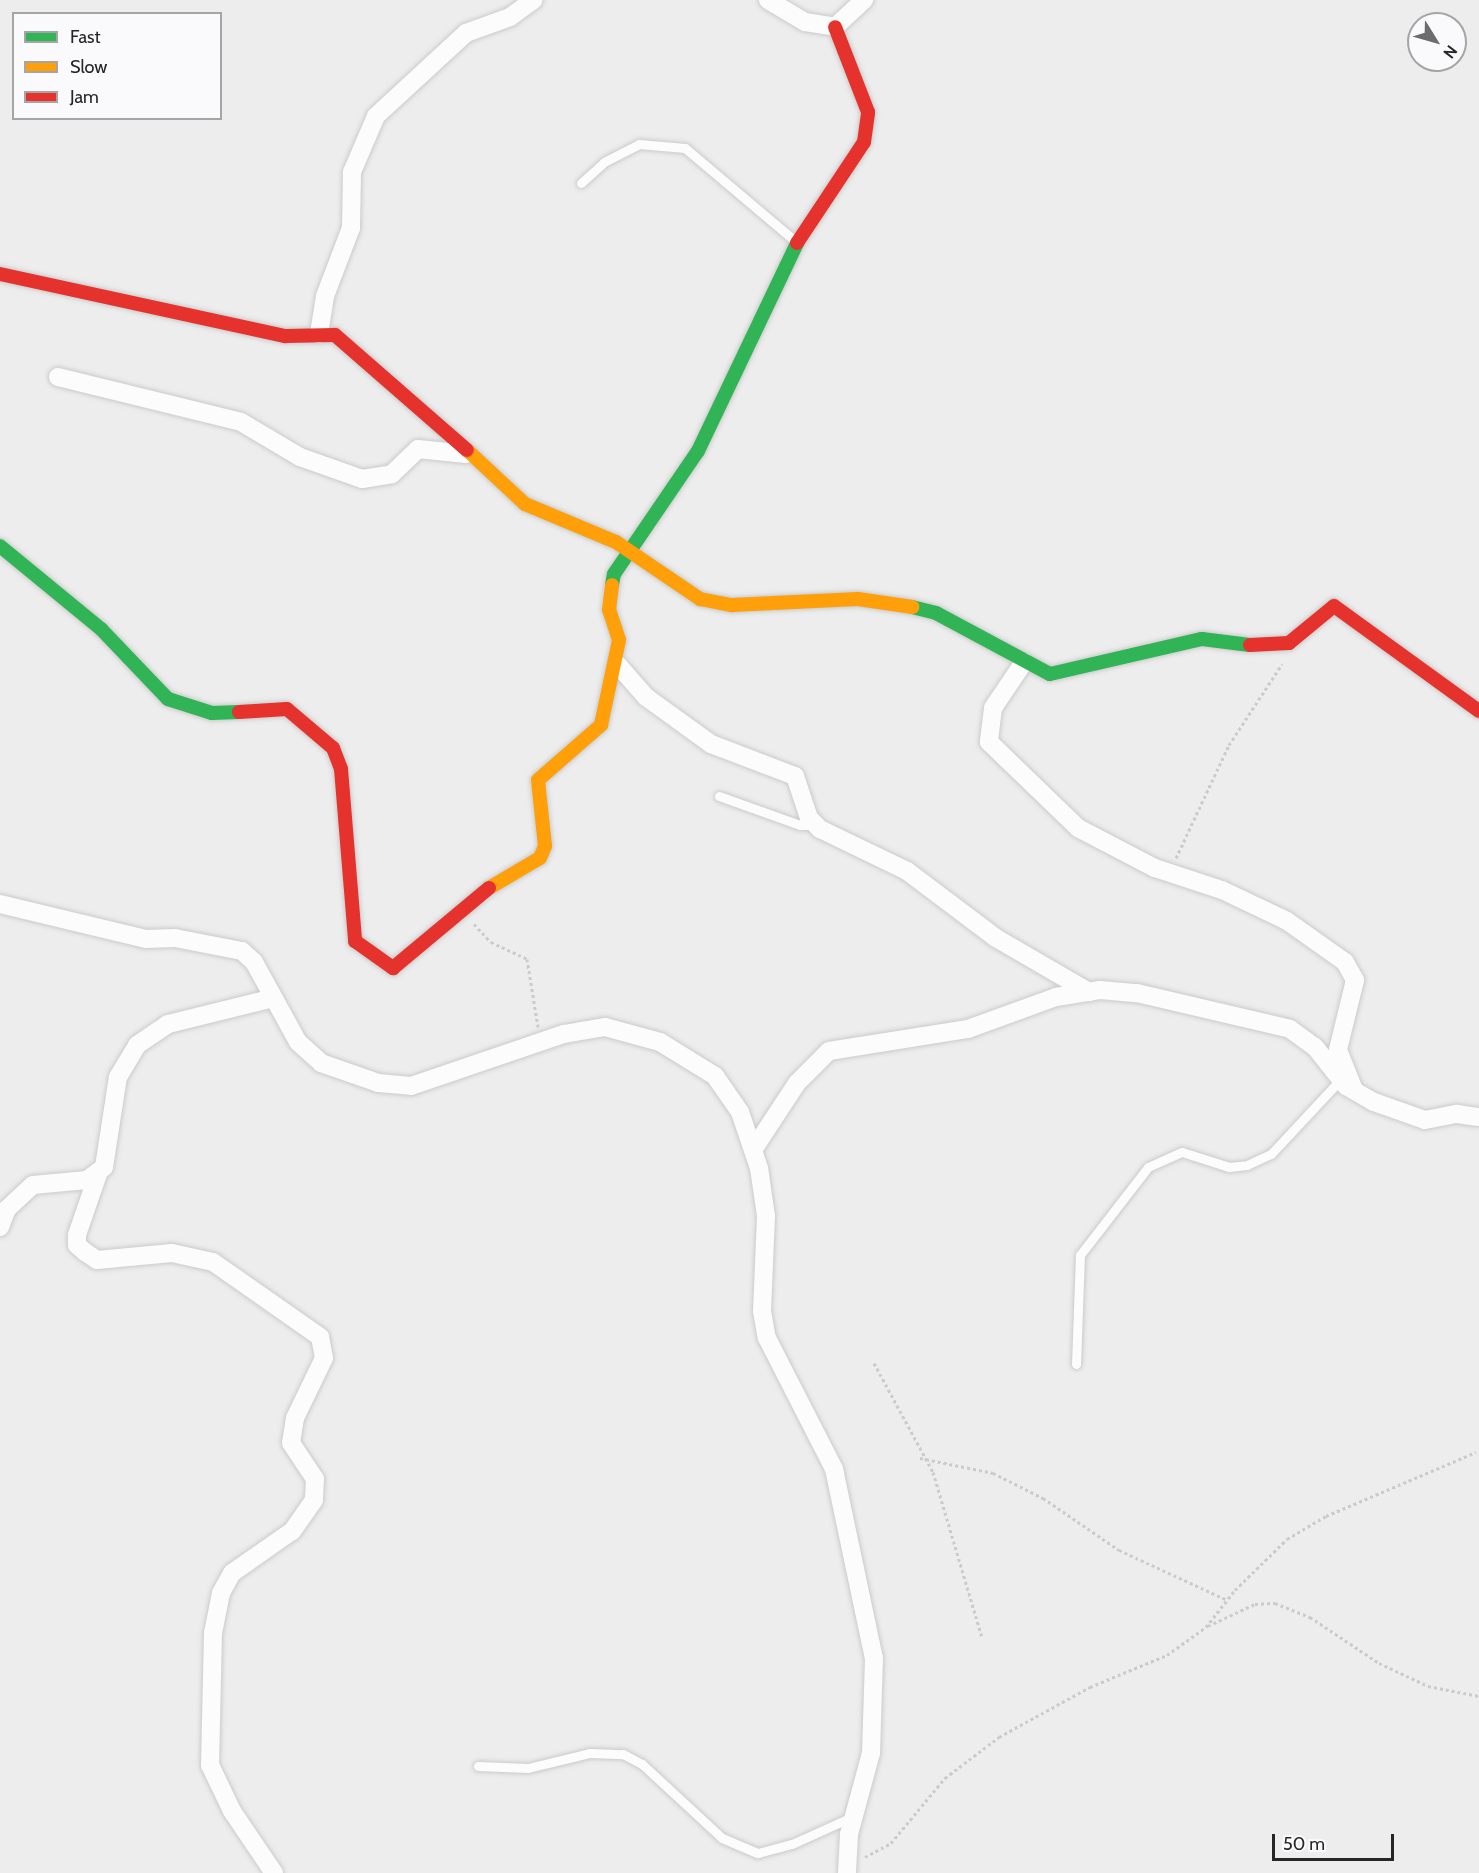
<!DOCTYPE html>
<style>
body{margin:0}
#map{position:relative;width:1479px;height:1873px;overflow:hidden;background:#ededee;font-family:Cabin,sans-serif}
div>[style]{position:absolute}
.path>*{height:3px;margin-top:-1.5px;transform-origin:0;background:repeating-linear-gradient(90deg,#cbcbcb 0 3px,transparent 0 6px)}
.roads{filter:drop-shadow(0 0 2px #cbcbcb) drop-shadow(0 0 2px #cbcbcb)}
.lane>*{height:9px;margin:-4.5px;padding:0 4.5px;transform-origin:4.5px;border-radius:4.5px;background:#fcfcfc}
.street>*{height:18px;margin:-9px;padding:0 9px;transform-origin:9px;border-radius:9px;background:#fcfcfc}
.fast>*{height:14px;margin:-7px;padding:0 7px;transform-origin:7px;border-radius:7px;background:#30b455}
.slow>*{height:14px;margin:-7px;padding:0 7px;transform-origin:7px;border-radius:7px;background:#ff9f0a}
.jam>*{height:14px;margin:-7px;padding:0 7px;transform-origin:7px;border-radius:7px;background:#e5322d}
span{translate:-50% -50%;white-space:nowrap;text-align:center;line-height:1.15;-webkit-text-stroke:6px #fafafc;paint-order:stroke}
.legend{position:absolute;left:12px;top:12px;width:210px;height:108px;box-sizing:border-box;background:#fafafc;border:2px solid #a5a5a6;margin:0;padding:8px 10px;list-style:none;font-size:18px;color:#262626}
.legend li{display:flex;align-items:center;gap:12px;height:30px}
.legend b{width:30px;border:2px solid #a5a5a6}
.north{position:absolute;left:1407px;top:12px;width:60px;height:60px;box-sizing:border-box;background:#fafafc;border:2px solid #a5a5a6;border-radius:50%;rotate:127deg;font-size:16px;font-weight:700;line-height:24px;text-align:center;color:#262626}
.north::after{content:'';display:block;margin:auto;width:21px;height:27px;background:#6c6c6c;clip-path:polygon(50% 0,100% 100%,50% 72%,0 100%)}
.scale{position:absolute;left:1272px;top:1834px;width:122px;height:27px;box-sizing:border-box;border:3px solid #262626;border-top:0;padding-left:8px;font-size:18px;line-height:21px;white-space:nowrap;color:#262626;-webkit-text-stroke:4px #fafafc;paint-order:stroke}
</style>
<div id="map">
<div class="path">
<div style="left:1176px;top:858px;width:125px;rotate:-64.9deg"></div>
<div style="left:1229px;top:745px;width:97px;rotate:-56.8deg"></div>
<div style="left:474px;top:924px;width:25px;rotate:47deg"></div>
<div style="left:491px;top:942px;width:40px;rotate:25deg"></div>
<div style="left:527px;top:959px;width:69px;rotate:80.8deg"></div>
<div style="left:874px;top:1363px;width:124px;rotate:61.6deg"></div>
<div style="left:933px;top:1472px;width:172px;rotate:73.5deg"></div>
<div style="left:920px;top:1458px;width:75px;rotate:11.6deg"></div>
<div style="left:993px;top:1473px;width:56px;rotate:26.6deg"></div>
<div style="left:1043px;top:1498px;width:92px;rotate:34.4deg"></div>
<div style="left:1119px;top:1550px;width:119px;rotate:24.8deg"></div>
<div style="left:1208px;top:1626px;width:52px;rotate:-25.1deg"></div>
<div style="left:1255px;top:1604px;width:20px;rotate:-3deg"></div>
<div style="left:1275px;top:1603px;width:38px;rotate:22deg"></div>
<div style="left:1310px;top:1617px;width:83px;rotate:33.7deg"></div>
<div style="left:1379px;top:1663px;width:54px;rotate:25.1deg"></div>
<div style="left:1428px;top:1686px;width:52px;rotate:11.1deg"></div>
<div style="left:865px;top:1857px;width:30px;rotate:-28deg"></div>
<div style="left:891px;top:1843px;width:85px;rotate:-50.3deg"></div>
<div style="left:945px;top:1778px;width:68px;rotate:-37.2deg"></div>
<div style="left:999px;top:1737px;width:104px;rotate:-28.8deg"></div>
<div style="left:1090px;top:1687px;width:83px;rotate:-22.6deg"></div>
<div style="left:1167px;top:1655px;width:48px;rotate:-35.7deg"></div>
<div style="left:1206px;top:1627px;width:47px;rotate:-51.9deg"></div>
<div style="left:1235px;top:1590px;width:73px;rotate:-44.4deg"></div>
<div style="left:1287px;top:1539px;width:45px;rotate:-30.5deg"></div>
<div style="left:1326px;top:1516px;width:163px;rotate:-23.1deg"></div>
</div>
<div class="roads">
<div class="lane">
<div style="left:581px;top:183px;width:31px;rotate:-42deg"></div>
<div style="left:604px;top:162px;width:39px;rotate:-27deg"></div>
<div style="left:639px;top:144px;width:46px;rotate:5deg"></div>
<div style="left:685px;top:148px;width:143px;rotate:40.2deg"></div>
<div style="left:719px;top:796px;width:86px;rotate:19.7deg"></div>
<div style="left:800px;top:825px;width:13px"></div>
<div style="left:1076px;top:1364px;width:109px;rotate:-87.9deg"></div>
<div style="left:1080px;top:1255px;width:111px;rotate:-52.3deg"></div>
<div style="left:1148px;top:1167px;width:37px;rotate:-24deg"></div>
<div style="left:1182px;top:1152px;width:49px;rotate:17.7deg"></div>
<div style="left:1229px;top:1167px;width:18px;rotate:-6deg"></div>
<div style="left:1247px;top:1165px;width:26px;rotate:-25deg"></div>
<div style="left:1271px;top:1154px;width:101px;rotate:-47deg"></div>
<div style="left:478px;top:1766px;width:50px;rotate:2.3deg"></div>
<div style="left:528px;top:1768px;width:64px;rotate:-13.6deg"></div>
<div style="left:590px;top:1753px;width:33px;rotate:2deg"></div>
<div style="left:623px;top:1754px;width:21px;rotate:28deg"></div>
<div style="left:642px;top:1764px;width:109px;rotate:42.8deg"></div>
<div style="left:722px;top:1838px;width:39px;rotate:23deg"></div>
<div style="left:758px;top:1853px;width:35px;rotate:-15deg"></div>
<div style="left:792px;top:1844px;width:68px;rotate:-24.3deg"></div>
</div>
<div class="street">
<div style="left:768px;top:0;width:43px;rotate:30.7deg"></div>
<div style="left:805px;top:22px;width:30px;rotate:9deg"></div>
<div style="left:835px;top:27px;width:40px;rotate:-43deg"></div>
<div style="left:319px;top:334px;width:38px;rotate:-81deg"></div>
<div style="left:325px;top:296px;width:73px;rotate:-69.1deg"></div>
<div style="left:351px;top:228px;width:56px;rotate:-89deg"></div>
<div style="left:352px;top:172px;width:61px;rotate:-66.8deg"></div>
<div style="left:376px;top:116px;width:122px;rotate:-42.7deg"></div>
<div style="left:466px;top:33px;width:47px;rotate:-20deg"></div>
<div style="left:510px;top:17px;width:29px;rotate:-36deg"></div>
<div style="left:58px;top:377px;width:188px;rotate:13.8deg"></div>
<div style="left:241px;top:422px;width:69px;rotate:30.7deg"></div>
<div style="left:300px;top:457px;width:66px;rotate:19.5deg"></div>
<div style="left:362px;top:479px;width:30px;rotate:-9deg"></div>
<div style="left:392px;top:474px;width:36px;rotate:-44deg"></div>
<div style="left:418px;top:449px;width:48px;rotate:5.9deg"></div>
<div style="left:1024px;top:662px;width:55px;rotate:124deg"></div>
<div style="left:993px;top:708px;width:34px;rotate:97deg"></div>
<div style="left:989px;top:742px;width:124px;rotate:44deg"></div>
<div style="left:1078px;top:828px;width:87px;rotate:27.5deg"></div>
<div style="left:1155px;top:868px;width:71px;rotate:18.2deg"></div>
<div style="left:1222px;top:890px;width:72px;rotate:25.5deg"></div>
<div style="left:1287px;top:921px;width:71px;rotate:35.3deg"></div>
<div style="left:1345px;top:962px;width:21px;rotate:61deg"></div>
<div style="left:1355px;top:980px;width:72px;rotate:103.7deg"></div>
<div style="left:1338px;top:1050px;width:43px;rotate:68.2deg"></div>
<div style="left:618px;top:665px;width:43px;rotate:48.8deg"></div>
<div style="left:646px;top:697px;width:80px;rotate:35.9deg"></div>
<div style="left:711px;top:744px;width:90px;rotate:20.9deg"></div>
<div style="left:795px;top:776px;width:44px;rotate:71.6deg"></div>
<div style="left:809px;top:818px;width:16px;rotate:45deg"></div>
<div style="left:820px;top:829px;width:97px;rotate:25.8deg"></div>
<div style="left:907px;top:871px;width:111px;rotate:37deg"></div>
<div style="left:996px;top:938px;width:108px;rotate:30.1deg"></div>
<div style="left:0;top:904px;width:150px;rotate:13.5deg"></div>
<div style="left:146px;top:939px;width:29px;rotate:-2deg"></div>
<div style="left:175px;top:938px;width:68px;rotate:11deg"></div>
<div style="left:242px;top:951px;width:16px;rotate:43deg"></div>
<div style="left:254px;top:962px;width:91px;rotate:61.2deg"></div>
<div style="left:298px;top:1042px;width:31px;rotate:42deg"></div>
<div style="left:321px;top:1063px;width:60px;rotate:19.3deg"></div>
<div style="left:378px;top:1083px;width:33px;rotate:5deg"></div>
<div style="left:411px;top:1086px;width:162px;rotate:-18.8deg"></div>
<div style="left:564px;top:1034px;width:42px;rotate:-9.7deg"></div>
<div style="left:605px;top:1027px;width:57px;rotate:15.3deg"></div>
<div style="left:660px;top:1042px;width:65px;rotate:31.7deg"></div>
<div style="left:715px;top:1076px;width:44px;rotate:55.2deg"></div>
<div style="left:740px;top:1112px;width:59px;rotate:71.3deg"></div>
<div style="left:759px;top:1168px;width:49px;rotate:81.7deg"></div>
<div style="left:766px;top:1216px;width:95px;rotate:92.4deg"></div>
<div style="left:762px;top:1311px;width:27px;rotate:80deg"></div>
<div style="left:767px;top:1338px;width:147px;rotate:62.9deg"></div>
<div style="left:834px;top:1469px;width:193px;rotate:78.1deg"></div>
<div style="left:874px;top:1658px;width:95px;rotate:91.8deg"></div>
<div style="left:871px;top:1753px;width:84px;rotate:105.2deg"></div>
<div style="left:849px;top:1834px;width:39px;rotate:93deg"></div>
<div style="left:753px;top:1150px;width:80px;rotate:-56.7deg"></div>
<div style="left:797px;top:1083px;width:45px;rotate:-45deg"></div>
<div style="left:829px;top:1051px;width:141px;rotate:-9deg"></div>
<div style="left:968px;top:1029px;width:94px;rotate:-20deg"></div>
<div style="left:1056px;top:997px;width:45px;rotate:-9deg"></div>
<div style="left:1100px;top:990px;width:37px;rotate:5deg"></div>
<div style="left:1137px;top:993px;width:157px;rotate:13.2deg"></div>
<div style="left:1290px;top:1029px;width:31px;rotate:36deg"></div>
<div style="left:1315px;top:1047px;width:50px;rotate:51.5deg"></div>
<div style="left:1346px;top:1086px;width:32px;rotate:30deg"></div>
<div style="left:1374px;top:1102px;width:54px;rotate:19.4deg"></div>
<div style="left:1425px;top:1120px;width:33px;rotate:-11deg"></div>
<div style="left:1457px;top:1114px;width:22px;rotate:8deg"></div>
<div style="left:99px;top:1171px;width:68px;rotate:109deg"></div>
<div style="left:77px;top:1235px;width:10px;rotate:90deg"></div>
<div style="left:77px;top:1245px;width:11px;rotate:41deg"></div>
<div style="left:85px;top:1252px;width:14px;rotate:34deg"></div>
<div style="left:97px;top:1260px;width:75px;rotate:-5.3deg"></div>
<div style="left:172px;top:1253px;width:42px;rotate:12.4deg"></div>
<div style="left:213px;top:1262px;width:131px;rotate:35deg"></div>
<div style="left:320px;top:1337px;width:21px;rotate:79deg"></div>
<div style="left:324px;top:1358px;width:67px;rotate:115.8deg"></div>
<div style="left:295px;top:1418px;width:25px;rotate:99deg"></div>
<div style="left:291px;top:1443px;width:43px;rotate:56.3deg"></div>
<div style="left:315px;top:1479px;width:21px;rotate:93deg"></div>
<div style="left:314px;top:1500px;width:38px;rotate:125deg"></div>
<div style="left:292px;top:1531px;width:73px;rotate:145deg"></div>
<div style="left:232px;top:1573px;width:23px;rotate:119deg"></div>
<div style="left:221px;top:1593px;width:41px;rotate:101.3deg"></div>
<div style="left:213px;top:1633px;width:132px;rotate:91.3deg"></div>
<div style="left:210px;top:1765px;width:51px;rotate:64.4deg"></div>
<div style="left:232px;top:1811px;width:75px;rotate:55.9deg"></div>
<div style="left:0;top:1227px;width:19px;rotate:-69deg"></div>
<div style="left:7px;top:1209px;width:35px;rotate:-43deg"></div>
<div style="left:33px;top:1185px;width:54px;rotate:-5.3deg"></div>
<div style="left:87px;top:1180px;width:21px;rotate:-37deg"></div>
<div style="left:104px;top:1167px;width:91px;rotate:-81.2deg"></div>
<div style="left:118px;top:1077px;width:37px;rotate:-59deg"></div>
<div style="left:137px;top:1045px;width:37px;rotate:-34deg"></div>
<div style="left:168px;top:1024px;width:108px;rotate:-13.9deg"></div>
</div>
<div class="fast">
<div style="left:0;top:546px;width:131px;rotate:39.4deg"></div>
<div style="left:101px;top:629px;width:97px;rotate:46.3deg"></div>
<div style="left:168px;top:699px;width:46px;rotate:17.7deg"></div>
<div style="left:212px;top:713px;width:27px;rotate:-2deg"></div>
<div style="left:612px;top:585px;width:11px;rotate:-80deg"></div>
<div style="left:614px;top:574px;width:149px;rotate:-55.7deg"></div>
<div style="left:698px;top:451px;width:230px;rotate:-64.5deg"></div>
<div style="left:912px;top:607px;width:25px;rotate:14deg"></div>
<div style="left:936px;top:613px;width:129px;rotate:28.2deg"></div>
<div style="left:1050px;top:674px;width:156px;rotate:-13deg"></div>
<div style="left:1202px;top:639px;width:48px;rotate:7.1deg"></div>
</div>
<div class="slow">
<div style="left:467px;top:450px;width:79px;rotate:43deg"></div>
<div style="left:525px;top:504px;width:99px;rotate:22.7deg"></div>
<div style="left:616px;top:542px;width:102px;rotate:34.2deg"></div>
<div style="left:700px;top:599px;width:33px;rotate:11deg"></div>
<div style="left:732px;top:605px;width:126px;rotate:-2.7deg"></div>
<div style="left:858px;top:599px;width:55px;rotate:8.4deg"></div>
<div style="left:489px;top:888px;width:59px;rotate:-30.5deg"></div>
<div style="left:540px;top:858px;width:13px;rotate:-67deg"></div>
<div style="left:545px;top:846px;width:66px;rotate:-96.1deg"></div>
<div style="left:538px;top:780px;width:84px;rotate:-41.1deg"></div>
<div style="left:601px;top:725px;width:87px;rotate:-78deg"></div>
<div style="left:619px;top:640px;width:32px;rotate:-108deg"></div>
<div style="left:609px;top:610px;width:25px;rotate:-83deg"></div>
</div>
<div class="jam">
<div style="left:797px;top:243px;width:121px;rotate:-56.4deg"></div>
<div style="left:864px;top:142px;width:30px;rotate:-82deg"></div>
<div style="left:868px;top:112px;width:91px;rotate:-111.2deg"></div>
<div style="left:0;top:274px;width:292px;rotate:12.3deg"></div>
<div style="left:285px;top:336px;width:50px;rotate:-1.1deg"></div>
<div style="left:335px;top:335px;width:175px;rotate:41.1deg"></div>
<div style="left:1250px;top:645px;width:39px;rotate:-3deg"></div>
<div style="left:1289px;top:643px;width:58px;rotate:-39.4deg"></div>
<div style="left:1334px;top:606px;width:179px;rotate:35.9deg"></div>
<div style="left:239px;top:712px;width:48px;rotate:-3.6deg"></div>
<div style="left:287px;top:709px;width:60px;rotate:40.3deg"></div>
<div style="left:333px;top:748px;width:22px;rotate:69deg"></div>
<div style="left:341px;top:769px;width:173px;rotate:85.3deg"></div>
<div style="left:355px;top:941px;width:47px;rotate:35.4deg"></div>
<div style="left:393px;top:968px;width:125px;rotate:-39.8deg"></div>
</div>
</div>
<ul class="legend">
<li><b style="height:8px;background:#30b455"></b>Fast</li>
<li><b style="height:8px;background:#ff9f0a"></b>Slow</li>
<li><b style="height:8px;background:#e5322d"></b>Jam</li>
</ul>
<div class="north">N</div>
<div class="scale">50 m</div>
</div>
